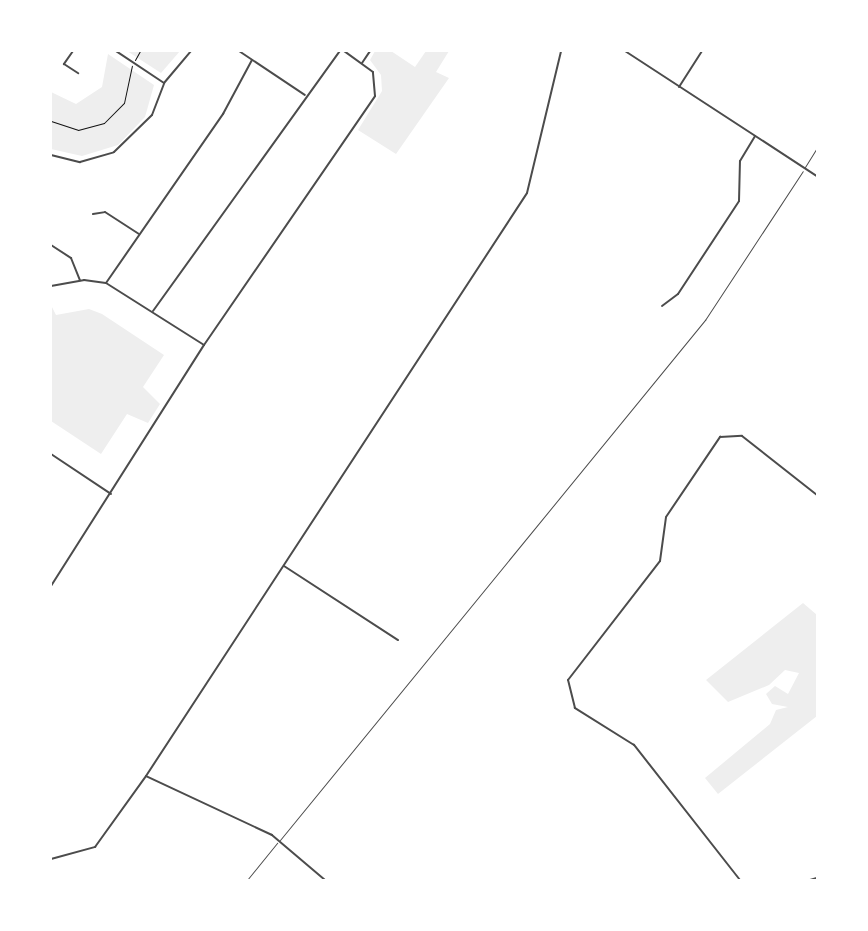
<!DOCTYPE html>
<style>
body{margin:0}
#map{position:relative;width:868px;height:931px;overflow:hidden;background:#fff;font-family:"DejaVu Sans",sans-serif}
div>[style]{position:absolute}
.green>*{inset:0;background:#eee}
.path>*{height:1px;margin:-0.5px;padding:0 0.5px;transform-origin:0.5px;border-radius:0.5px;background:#111}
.service>*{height:1px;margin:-0.5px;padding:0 0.5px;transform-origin:0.5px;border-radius:0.5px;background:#4c4c4c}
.minor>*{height:2px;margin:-1px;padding:0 1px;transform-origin:1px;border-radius:1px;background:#4c4c4c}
.tertiary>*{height:2px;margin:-1px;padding:0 1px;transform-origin:1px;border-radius:1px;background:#4c4c4c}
span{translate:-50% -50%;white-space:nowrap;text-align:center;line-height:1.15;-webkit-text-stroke:6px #fff;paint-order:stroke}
.frame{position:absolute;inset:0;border:52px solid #fff;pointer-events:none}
</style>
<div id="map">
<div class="green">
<div style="clip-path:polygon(127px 51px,180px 51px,161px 73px)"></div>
<div style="clip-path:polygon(375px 51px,391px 51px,415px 67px,426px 51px,449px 51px,436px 72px,449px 78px,396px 154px,358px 130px,382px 91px,381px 75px,370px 60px)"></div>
<div style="clip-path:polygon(108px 54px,154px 85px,145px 117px,118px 145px,82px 156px,51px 149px,51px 92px,76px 104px,102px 87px)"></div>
<div style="clip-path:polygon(51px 305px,56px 315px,89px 309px,102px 314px,164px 355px,143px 387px,160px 404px,148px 423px,127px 414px,101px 454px,51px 421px)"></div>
<div style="clip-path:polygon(803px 603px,817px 615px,817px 716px,718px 794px,705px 778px,770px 724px,776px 710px,788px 707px,772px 704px,766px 694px,775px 686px,788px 694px,799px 673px,785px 670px,769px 685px,728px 702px,706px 680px)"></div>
</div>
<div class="path">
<div style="left:135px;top:60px;width:10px;rotate:-61deg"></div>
<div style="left:51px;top:121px;width:28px;rotate:18deg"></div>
<div style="left:78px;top:130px;width:27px;rotate:-15deg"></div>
<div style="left:104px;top:123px;width:28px;rotate:-45deg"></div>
<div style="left:124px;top:103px;width:38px;rotate:-78deg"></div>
</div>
<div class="service">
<div style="left:805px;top:167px;width:22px;rotate:-58deg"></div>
<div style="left:280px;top:840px;width:672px;rotate:-50.74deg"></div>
<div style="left:705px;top:320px;width:178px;rotate:-56.7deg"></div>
<div style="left:247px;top:880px;width:48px;rotate:-51deg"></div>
</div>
<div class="minor">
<div style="left:73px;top:51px;width:16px;rotate:125deg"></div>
<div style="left:64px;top:64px;width:17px;rotate:33deg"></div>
<div style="left:239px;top:51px;width:79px;rotate:33.7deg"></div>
<div style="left:625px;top:51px;width:229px;rotate:33.1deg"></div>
<div style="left:362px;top:63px;width:14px;rotate:-56deg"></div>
<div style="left:164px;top:83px;width:42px;rotate:-49.8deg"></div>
<div style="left:679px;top:87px;width:43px;rotate:-57.4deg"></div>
<div style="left:93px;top:214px;width:12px;rotate:-9deg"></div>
<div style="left:105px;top:212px;width:40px;rotate:32.9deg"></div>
<div style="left:51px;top:245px;width:24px;rotate:33deg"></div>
<div style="left:71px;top:258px;width:24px;rotate:68deg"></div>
<div style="left:106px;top:283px;width:206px;rotate:-55.3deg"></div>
<div style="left:223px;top:114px;width:61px;rotate:-61.8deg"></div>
<div style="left:51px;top:286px;width:34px;rotate:-10deg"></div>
<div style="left:84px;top:280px;width:22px;rotate:8deg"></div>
<div style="left:106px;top:283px;width:116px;rotate:32.3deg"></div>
<div style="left:662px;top:306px;width:20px;rotate:-37deg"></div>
<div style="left:678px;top:294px;width:111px;rotate:-56.7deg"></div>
<div style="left:739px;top:201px;width:40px;rotate:-88.6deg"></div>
<div style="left:740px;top:161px;width:29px;rotate:-59deg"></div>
<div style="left:153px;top:311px;width:320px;rotate:-54.3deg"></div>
<div style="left:51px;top:454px;width:72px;rotate:33.7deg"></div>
<div style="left:284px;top:566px;width:136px;rotate:33deg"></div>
<div style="left:51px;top:586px;width:285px;rotate:-57.6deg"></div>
<div style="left:204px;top:345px;width:302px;rotate:-55.5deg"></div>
<div style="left:375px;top:96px;width:24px;rotate:-95deg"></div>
<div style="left:373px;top:72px;width:36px;rotate:-144deg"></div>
<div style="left:51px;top:859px;width:46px;rotate:-15.3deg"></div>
<div style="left:95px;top:847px;width:87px;rotate:-54.3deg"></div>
<div style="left:740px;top:880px;width:172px;rotate:-128.1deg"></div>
<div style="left:634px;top:745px;width:70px;rotate:-147.9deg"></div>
<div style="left:575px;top:708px;width:29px;rotate:-104deg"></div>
<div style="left:568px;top:680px;width:150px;rotate:-52.3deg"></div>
<div style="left:660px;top:561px;width:44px;rotate:-82.2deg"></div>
<div style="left:666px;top:517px;width:97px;rotate:-56deg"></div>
<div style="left:720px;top:437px;width:22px;rotate:-3deg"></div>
<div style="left:742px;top:436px;width:95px;rotate:38.2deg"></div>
</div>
<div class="tertiary">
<div style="left:51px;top:155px;width:30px;rotate:14deg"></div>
<div style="left:80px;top:162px;width:35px;rotate:-16deg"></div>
<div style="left:114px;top:152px;width:53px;rotate:-44.2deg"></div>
<div style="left:152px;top:115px;width:34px;rotate:-69deg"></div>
<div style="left:164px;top:83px;width:58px;rotate:-146.3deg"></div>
<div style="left:325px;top:880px;width:70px;rotate:-139.7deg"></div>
<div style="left:272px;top:835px;width:139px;rotate:-154.9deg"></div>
<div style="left:146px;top:776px;width:696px;rotate:-56.83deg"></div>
<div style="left:527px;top:193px;width:146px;rotate:-76.5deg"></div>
<div style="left:810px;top:880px;width:7px;rotate:-16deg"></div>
</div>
<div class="frame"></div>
</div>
